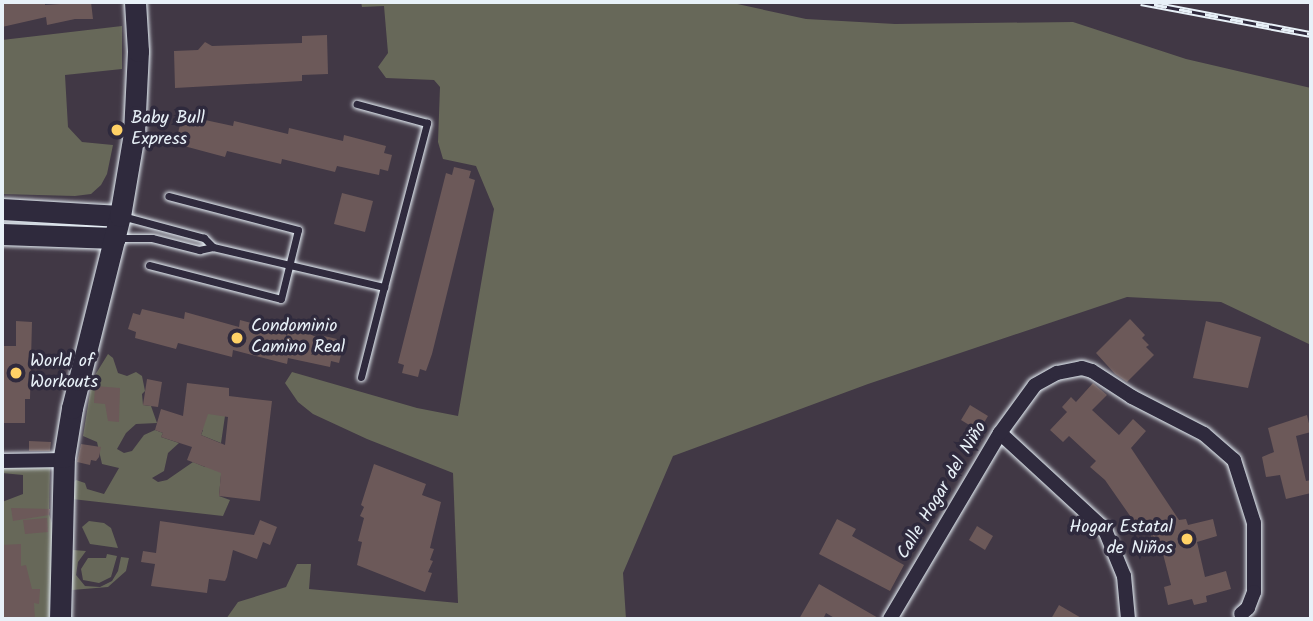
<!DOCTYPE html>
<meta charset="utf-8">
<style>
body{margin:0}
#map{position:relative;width:1313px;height:621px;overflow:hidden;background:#413845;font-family:Kalam,sans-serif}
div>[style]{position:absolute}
.green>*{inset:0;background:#676859}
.building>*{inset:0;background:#6c5959}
.roads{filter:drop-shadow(0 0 2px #e8f1f8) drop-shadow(0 0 2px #e8f1f8)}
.lane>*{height:7px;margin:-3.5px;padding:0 3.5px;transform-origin:3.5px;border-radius:3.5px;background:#2f2a3d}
.street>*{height:14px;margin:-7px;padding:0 7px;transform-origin:7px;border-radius:7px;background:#2f2a3d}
.secondary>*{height:21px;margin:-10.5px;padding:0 10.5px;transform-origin:10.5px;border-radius:10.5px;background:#2f2a3d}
.rail>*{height:7px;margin-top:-3.5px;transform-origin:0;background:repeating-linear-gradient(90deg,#2f2a3d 0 13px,#e8f1f8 0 26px);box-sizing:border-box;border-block:2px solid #e8f1f8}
.dots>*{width:19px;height:19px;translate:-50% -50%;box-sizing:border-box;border:4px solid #2f2a3d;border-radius:50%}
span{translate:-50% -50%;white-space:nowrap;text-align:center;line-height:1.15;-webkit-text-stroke:7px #2f2a3d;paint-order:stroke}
.poi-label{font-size:18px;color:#e8f1f8}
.left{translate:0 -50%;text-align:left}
.right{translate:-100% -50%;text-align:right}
.street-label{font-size:18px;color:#e8f1f8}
.frame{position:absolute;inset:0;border:4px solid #e8f1f8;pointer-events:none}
</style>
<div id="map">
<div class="green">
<div style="clip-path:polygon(361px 2px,728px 2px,806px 19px,895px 24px,1073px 22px,1186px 59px,1311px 88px,1311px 345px,1221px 302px,1127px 297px,868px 384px,673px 456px,623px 573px,626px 619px,226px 619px,238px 602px,286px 587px,297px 564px,311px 564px,309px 589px,458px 603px,453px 473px,367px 439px,313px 414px,298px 402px,285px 383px,292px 372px,417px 408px,458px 416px,494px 209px,476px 166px,443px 159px,438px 142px,440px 87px,434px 80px,386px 78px,378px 67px,388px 53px,384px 6px,362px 7px)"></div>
<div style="clip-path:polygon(122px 26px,122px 69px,65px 75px,68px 127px,82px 142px,113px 145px,107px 174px,101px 185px,91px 194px,75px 196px,2px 194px,2px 40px)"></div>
<div style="clip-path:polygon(108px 354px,113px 358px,118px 373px,127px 376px,136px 372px,142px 376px,145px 391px,142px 394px,143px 405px,151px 406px,157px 423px,136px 424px,126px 433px,117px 449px,124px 453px,132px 451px,144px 435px,155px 430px,163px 433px,161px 437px,179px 443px,168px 453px,164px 471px,152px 478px,158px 482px,167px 480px,193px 462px,205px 467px,223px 454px,219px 496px,230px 500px,223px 516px,72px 499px,72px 484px,76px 480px,85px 483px,87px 489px,104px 494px,119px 468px,102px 464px,97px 442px,83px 436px,92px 380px)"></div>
<div style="clip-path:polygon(199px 411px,225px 416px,221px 443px,201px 435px,203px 430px,185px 424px)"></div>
<div style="clip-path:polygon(2px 466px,50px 467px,49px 514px,54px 529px,49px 619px,2px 619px,2px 502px,23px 494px,23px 475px,2px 473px)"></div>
<div style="clip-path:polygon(89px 521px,104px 523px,111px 528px,118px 548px,90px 544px,82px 527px)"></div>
<div style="clip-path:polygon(73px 550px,86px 551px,78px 562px,76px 575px,85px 586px,100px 587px,112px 581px,118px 571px,121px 557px,129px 558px,126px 571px,108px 587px,72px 590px)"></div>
<div style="clip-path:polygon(107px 554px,117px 556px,111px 577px,99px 583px,83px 580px,81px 569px,88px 558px,106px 558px)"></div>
</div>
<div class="building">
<div style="clip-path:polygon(2px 2px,45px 2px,45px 5px,91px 2px,93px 19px,75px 19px,47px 25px,46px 17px,2px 27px)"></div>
<div style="clip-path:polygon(327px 35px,328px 74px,302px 75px,302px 81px,175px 88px,174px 51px,198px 50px,205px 42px,212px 46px,302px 43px,302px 36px)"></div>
<div style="clip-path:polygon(191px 117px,233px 126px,234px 121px,288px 134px,289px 128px,343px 141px,344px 135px,386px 146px,384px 153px,392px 155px,388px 171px,380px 169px,379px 175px,337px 166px,335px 172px,282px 159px,281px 164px,227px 151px,225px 157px,184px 146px,185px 139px,177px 137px,181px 121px,189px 123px)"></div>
<div style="clip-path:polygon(454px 167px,471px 171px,469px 178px,475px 180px,432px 354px,426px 371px,420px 369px,418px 377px,402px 373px,404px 365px,398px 363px,446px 173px,452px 175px)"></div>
<div style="clip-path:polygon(342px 193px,373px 201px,365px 232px,334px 224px)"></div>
<div style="clip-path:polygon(142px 309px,184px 319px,185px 312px,239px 327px,240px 320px,294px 334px,296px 328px,323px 340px,324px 336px,337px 339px,335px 345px,343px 347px,339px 363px,331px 361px,330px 367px,288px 358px,287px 364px,233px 350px,232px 357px,178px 343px,176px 349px,135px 338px,136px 332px,128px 329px,133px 313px,140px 315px)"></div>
<div style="clip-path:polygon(1130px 319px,1145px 335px,1142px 338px,1149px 345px,1146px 347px,1154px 355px,1127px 382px,1115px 374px,1096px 353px)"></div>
<div style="clip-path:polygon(16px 321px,32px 322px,30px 399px,25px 399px,25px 423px,2px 423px,2px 346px,16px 346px)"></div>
<div style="clip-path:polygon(1206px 321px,1261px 337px,1248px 388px,1193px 378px)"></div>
<div style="clip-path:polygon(147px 379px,162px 382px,158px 407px,143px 405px)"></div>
<div style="clip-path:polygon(evenodd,187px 383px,229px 388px,229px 396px,272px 401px,260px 501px,219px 496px,221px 473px,187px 460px,192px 447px,161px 437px,163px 433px,155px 430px,161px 409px,183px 416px,187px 383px,208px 414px,228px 417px,225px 445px,201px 435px,208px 414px)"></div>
<div style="clip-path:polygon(1093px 383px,1107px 395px,1092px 410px,1119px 435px,1133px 419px,1146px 431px,1131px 448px,1179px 520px,1186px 519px,1188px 525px,1213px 519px,1217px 536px,1197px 542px,1205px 577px,1226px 571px,1231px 589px,1206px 596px,1207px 602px,1194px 605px,1192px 599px,1168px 605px,1164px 587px,1171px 585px,1162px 550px,1155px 552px,1149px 528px,1142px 533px,1105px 480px,1090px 467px,1096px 461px,1069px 436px,1063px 442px,1050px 430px,1067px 412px,1062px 407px,1071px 397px,1076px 402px)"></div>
<div style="clip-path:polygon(95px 386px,120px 388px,119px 422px,108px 421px,105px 404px,94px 403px)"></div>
<div style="clip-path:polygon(970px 405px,988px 416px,979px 431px,961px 420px)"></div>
<div style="clip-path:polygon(1307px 415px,1311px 432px,1296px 436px,1306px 481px,1311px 480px,1311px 493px,1286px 499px,1280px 475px,1266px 477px,1262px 457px,1274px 452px,1268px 428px)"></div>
<div style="clip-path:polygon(29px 441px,51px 442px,50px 451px,29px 451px)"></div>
<div style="clip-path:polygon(81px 444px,101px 447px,99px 457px,96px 461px,91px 460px,90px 465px,77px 462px)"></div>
<div style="clip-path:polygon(374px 464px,426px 484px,422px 495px,441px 502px,430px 548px,434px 549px,430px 560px,433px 561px,428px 572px,432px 573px,425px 592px,357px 565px,362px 542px,358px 541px,364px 518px,360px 516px,364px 507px,361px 505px)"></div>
<div style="clip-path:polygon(11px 508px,50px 509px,49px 515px,13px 521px)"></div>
<div style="clip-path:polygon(47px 518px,48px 532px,25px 534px,23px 520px)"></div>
<div style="clip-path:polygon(837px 519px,856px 529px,852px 536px,904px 565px,890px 591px,819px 554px)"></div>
<div style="clip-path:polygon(260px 520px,277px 527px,270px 545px,263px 542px,257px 559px,233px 550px,227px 577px,225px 581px,209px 579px,207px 593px,151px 586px,155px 564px,141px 562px,143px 551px,156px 553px,160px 521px,254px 535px)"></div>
<div style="clip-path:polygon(977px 526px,993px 536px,985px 550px,969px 540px)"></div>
<div style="clip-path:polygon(21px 544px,21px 566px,26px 565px,32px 589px,40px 589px,39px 604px,34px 603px,35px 619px,2px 619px,2px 545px)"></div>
<div style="clip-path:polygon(819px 584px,880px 619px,836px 619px,826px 613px,823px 619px,799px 619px)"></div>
<div style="clip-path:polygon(1059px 605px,1083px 619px,1051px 619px)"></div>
</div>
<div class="roads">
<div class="lane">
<div style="left:119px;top:238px;width:33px"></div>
<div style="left:152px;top:238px;width:49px;rotate:14.3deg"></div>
<div style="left:199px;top:250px;width:14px;rotate:-12deg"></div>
<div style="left:213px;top:247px;width:13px;rotate:-135deg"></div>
<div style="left:204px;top:238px;width:85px;rotate:-165deg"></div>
<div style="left:213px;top:247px;width:176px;rotate:13.2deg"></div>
<div style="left:384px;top:287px;width:170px;rotate:-75.3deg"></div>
<div style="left:427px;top:123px;width:73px;rotate:-164.8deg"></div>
<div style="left:149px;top:265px;width:136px;rotate:14.4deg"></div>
<div style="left:281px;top:299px;width:71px;rotate:-76.2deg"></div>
<div style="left:298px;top:230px;width:134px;rotate:-165.3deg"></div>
<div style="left:361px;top:377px;width:93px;rotate:-75.7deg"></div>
</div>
<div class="street">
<div style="left:1000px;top:433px;width:143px;rotate:42.7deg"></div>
<div style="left:1105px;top:530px;width:50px;rotate:67.6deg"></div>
<div style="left:1124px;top:576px;width:43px;rotate:84.7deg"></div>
<div style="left:2px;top:461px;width:62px;rotate:-0.9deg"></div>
<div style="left:890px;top:619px;width:216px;rotate:-59.4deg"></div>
<div style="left:1000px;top:433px;width:59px;rotate:-53.9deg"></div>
<div style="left:1035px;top:385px;width:25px;rotate:-29deg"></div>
<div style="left:1057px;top:373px;width:25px;rotate:-11deg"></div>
<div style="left:1082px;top:368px;width:10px;rotate:17deg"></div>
<div style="left:1092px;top:371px;width:48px;rotate:33deg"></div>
<div style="left:1132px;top:397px;width:81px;rotate:27.2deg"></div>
<div style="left:1204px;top:434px;width:40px;rotate:41deg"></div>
<div style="left:1234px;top:460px;width:66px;rotate:72.4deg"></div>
<div style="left:1254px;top:523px;width:69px;rotate:90deg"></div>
<div style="left:1254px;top:592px;width:17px;rotate:111deg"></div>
<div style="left:1248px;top:608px;width:9px;rotate:139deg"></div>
</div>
<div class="secondary">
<div style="left:2px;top:209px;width:118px;rotate:3.4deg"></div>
<div style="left:2px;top:234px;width:113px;rotate:2deg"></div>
<div style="left:60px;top:619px;width:162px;rotate:-88.6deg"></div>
<div style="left:64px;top:457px;width:50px;rotate:-80.7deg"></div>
<div style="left:72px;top:408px;width:198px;rotate:-76deg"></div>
<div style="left:120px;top:216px;width:84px;rotate:-80.4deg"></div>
<div style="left:134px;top:133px;width:82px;rotate:-87.2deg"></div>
<div style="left:138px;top:51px;width:49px;rotate:-93.5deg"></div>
</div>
</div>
<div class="rail">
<div style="left:1141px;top:2px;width:173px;rotate:10.7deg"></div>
</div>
<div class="dots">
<div style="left:117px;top:130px;background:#ffd166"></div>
<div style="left:237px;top:338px;background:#ffd166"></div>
<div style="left:16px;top:373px;background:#ffd166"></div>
<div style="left:1187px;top:539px;background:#ffd166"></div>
</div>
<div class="poi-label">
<span class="left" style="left:131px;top:130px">Baby Bull<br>Express</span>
<span class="left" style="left:251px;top:338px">Condominio<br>Camino Real</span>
<span class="left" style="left:30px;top:373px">World of<br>Workouts</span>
<span class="right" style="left:1173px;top:539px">Hogar Estatal<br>de Niños</span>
</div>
<div class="street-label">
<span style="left:943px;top:491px;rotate:-59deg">Calle Hogar del Niño</span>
</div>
<div class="frame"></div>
</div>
